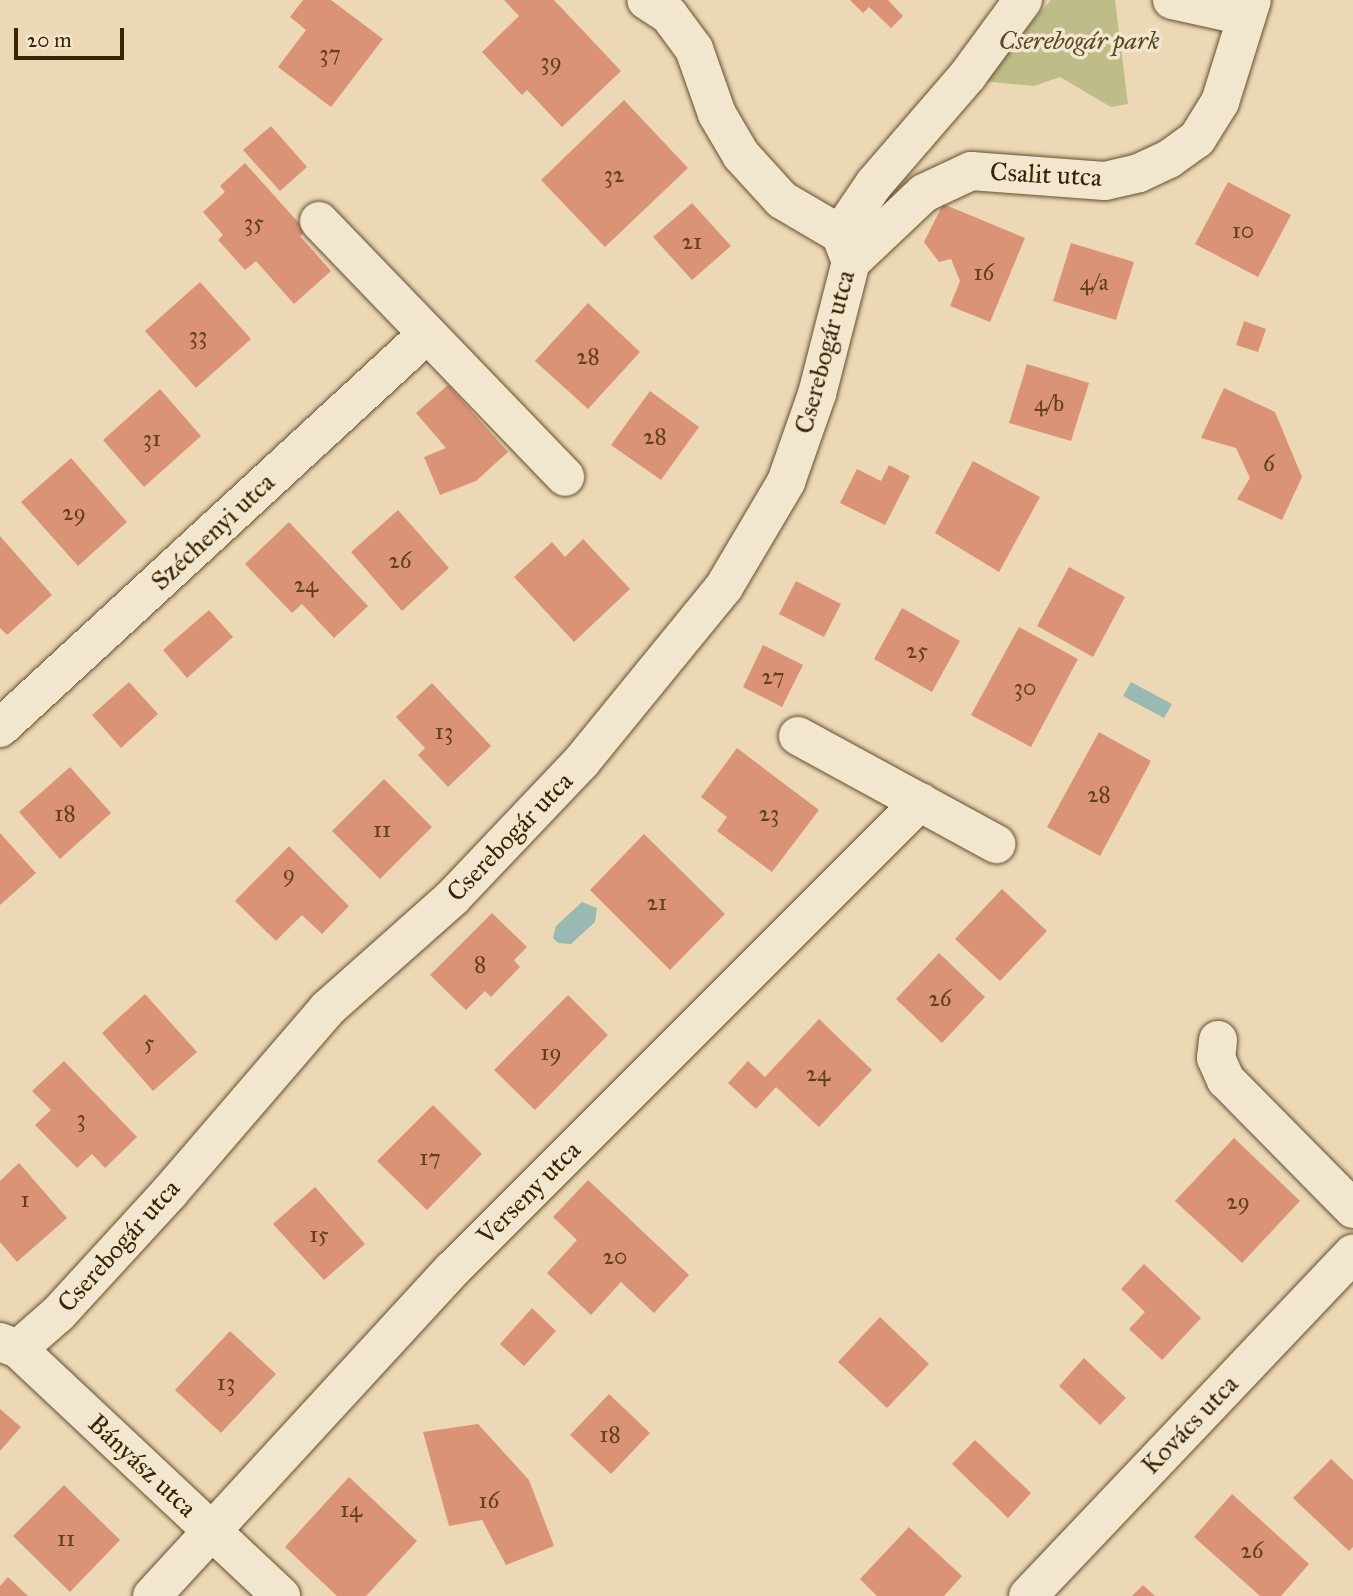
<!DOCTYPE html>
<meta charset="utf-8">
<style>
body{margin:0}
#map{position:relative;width:1353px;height:1596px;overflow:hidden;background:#edd8b5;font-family:"IM FELL Great Primer",serif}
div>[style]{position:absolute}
.green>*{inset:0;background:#bebd89}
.water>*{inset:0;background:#9ab9b3}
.building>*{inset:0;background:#db9377}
.roads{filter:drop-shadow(0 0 2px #65502f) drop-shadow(0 0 2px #65502f)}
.minor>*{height:38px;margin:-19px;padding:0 19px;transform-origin:19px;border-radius:19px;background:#f3e6cf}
span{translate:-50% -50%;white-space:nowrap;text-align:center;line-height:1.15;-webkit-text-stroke:7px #f3e6cf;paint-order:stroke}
.number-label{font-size:23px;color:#613f1f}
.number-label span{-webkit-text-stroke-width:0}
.park-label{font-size:26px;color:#5a4a24;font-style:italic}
.street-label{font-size:26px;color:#382302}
.scale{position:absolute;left:14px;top:28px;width:110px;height:32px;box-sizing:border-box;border:4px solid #382302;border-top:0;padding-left:9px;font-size:21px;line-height:24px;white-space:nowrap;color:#382302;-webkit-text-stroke:5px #f3e6cf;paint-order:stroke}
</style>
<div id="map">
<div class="green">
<div style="clip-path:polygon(1051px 0,1115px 0,1128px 104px,1111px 107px,1060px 77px,1034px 86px,981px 81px)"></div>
</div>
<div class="water">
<div style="clip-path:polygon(1131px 682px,1172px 704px,1164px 718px,1123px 696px)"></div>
<div style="clip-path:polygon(582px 902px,597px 908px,595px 922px,571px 944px,558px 943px,553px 938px,556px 926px)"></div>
</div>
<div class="building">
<div style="clip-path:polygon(303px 0,331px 0,383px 39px,331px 107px,278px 67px,306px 30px,290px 17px)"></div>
<div style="clip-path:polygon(504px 0,554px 0,621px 71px,562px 127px,527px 90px,522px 95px,482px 52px,519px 16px)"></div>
<div style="clip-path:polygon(850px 0,888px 0,903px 16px,891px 28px,869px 7px,863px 13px)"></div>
<div style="clip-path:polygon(624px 100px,688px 168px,605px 247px,541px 180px)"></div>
<div style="clip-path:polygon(271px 126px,307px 167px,280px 191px,243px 150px)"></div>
<div style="clip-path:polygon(245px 163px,306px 231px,300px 236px,331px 271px,294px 304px,256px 261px,245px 270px,218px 240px,223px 235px,203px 212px,225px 192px,220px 186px)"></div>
<div style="clip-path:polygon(1228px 182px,1291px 215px,1258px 277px,1195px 244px)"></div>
<div style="clip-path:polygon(692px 203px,731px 246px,692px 280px,653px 237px)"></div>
<div style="clip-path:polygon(943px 204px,1025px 238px,990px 322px,950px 306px,960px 281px,951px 259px,939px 262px,924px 242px)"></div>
<div style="clip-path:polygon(1071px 243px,1134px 262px,1116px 320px,1053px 301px)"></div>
<div style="clip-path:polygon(200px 282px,251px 339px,196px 388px,145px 331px)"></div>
<div style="clip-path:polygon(588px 303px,640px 352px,588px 409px,535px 361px)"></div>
<div style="clip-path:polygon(1244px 321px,1266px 329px,1258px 352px,1236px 345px)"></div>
<div style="clip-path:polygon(1027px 364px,1089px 383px,1071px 441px,1009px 423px)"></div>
<div style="clip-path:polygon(448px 385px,508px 452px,476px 481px,440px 495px,424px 457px,446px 448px,416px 413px)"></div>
<div style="clip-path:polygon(1224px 388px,1275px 412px,1302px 477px,1282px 520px,1237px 499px,1250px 478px,1236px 448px,1201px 438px)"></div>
<div style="clip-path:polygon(160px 389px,201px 436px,144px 487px,103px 440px)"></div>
<div style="clip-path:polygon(650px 391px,699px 427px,661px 480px,611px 445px)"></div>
<div style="clip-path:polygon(71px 458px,127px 522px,78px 566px,21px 502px)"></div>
<div style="clip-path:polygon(973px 461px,1040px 497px,999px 572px,935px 533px)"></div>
<div style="clip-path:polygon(889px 465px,910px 476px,885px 525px,840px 503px,857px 469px,881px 481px)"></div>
<div style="clip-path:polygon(398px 510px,449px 568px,402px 611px,351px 552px)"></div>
<div style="clip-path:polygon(289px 522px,368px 606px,334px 638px,302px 604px,292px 613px,245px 564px)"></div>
<div style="clip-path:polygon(0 536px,52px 595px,7px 635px,0 628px)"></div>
<div style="clip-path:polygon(583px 539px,630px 589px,574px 642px,514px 577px,552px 542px,565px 557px)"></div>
<div style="clip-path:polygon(1069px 567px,1125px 597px,1093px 657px,1037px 626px)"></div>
<div style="clip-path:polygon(796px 581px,841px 604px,824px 637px,779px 614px)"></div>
<div style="clip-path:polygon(902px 608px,960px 641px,932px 692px,874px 659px)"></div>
<div style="clip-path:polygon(209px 610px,233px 637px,187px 678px,163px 650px)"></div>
<div style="clip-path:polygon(1019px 627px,1078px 659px,1031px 747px,971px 715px)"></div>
<div style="clip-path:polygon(763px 645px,803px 665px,782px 707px,743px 687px)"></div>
<div style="clip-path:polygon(129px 682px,158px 714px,121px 748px,92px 715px)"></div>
<div style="clip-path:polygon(432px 683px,491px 746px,448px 787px,418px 755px,425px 748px,396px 717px)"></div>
<div style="clip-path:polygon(1099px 732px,1151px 761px,1100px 856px,1047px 827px)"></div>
<div style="clip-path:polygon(737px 748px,819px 810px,772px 872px,717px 831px,727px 817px,701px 797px)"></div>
<div style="clip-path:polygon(70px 767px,111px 813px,60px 859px,19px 812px)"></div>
<div style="clip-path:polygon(384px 779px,432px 827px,380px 879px,332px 831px)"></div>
<div style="clip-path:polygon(0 833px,36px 873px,0 905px)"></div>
<div style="clip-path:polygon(644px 834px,725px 914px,670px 970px,590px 890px)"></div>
<div style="clip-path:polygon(289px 846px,349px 906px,322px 934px,302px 915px,276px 941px,235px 901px)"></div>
<div style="clip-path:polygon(1002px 889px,1047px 931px,1000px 981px,955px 939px)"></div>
<div style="clip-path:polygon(492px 913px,527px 947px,514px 960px,520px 967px,491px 997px,485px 991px,466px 1010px,430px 975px)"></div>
<div style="clip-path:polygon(939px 953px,985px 997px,942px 1043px,896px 999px)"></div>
<div style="clip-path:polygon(145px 994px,197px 1052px,153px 1091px,102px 1033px)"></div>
<div style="clip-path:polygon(568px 995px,608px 1035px,535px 1110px,494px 1070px)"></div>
<div style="clip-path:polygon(819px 1019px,872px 1070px,819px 1127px,776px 1087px,756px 1109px,728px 1083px,748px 1061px,765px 1077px)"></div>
<div style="clip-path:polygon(64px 1061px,137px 1137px,105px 1168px,92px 1154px,77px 1168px,35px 1125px,51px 1110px,32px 1091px)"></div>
<div style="clip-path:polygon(433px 1105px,482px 1154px,427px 1210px,377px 1161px)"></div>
<div style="clip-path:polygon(1234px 1138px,1300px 1201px,1242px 1263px,1175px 1201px)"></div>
<div style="clip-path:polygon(19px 1163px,67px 1218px,17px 1262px,0 1242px,0 1181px)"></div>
<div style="clip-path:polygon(588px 1180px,689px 1275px,654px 1313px,621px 1282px,591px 1315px,547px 1273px,577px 1240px,553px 1217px)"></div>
<div style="clip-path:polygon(315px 1187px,365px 1244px,324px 1280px,273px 1224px)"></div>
<div style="clip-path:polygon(1144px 1264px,1201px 1318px,1162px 1360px,1129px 1329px,1145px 1312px,1121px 1289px)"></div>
<div style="clip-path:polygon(532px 1308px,556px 1331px,524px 1366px,500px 1344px)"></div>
<div style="clip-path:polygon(880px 1317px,929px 1364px,887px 1408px,838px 1362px)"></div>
<div style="clip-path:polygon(230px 1331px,276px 1374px,221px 1433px,175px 1390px)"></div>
<div style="clip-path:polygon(1084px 1358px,1126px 1398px,1100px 1425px,1059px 1386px)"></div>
<div style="clip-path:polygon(609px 1394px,650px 1433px,611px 1474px,570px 1435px)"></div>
<div style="clip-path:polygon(0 1409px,21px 1427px,0 1451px)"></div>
<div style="clip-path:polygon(478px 1424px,529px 1480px,554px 1546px,506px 1565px,482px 1520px,449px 1526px,423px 1432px)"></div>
<div style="clip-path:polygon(975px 1440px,1031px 1493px,1008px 1518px,952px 1464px)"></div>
<div style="clip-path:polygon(1331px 1459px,1353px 1480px,1353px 1547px,1349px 1551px,1293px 1498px)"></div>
<div style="clip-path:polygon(349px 1477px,417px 1541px,366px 1596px,337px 1596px,285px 1547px)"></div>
<div style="clip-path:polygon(64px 1485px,120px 1540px,70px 1592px,13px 1536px)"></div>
<div style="clip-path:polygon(1232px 1494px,1309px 1564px,1281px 1596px,1260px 1596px,1194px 1537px)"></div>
<div style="clip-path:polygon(909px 1527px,962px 1576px,944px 1596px,877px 1596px,860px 1579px)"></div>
<div style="clip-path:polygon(8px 1577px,28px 1596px,0 1596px,0 1586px)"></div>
<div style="clip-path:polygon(1143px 1585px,1155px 1596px,1132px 1596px)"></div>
</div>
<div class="roads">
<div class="minor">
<div style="left:1172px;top:0;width:75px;rotate:12.4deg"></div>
<div style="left:319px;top:221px;width:355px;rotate:46.1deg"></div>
<div style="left:840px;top:234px;width:60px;rotate:-55.8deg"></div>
<div style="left:874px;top:184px;width:144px;rotate:-49.2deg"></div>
<div style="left:968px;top:75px;width:93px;rotate:-53.7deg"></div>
<div style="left:851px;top:262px;width:100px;rotate:-43.4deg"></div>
<div style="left:924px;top:193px;width:52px;rotate:-25.1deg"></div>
<div style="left:971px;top:171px;width:134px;rotate:4.3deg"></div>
<div style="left:1105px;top:181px;width:35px;rotate:-13deg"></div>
<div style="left:1139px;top:173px;width:33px;rotate:-25deg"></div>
<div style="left:1169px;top:159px;width:34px;rotate:-36deg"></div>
<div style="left:1197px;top:139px;width:44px;rotate:-58.1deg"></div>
<div style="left:1220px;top:102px;width:107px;rotate:-72.6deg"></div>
<div style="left:0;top:728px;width:580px;rotate:-42.69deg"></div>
<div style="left:798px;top:736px;width:226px;rotate:28.6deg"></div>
<div style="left:1218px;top:1040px;width:18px;rotate:96deg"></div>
<div style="left:1216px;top:1058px;width:24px;rotate:66deg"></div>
<div style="left:1226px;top:1080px;width:181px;rotate:45.4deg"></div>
<div style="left:0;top:1342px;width:19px;rotate:21deg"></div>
<div style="left:18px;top:1349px;width:361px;rotate:43.2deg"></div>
<div style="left:18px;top:1349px;width:55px;rotate:-41.3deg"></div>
<div style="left:59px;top:1313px;width:163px;rotate:-47.5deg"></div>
<div style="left:169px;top:1193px;width:243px;rotate:-49.3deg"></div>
<div style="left:327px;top:1009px;width:169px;rotate:-41.6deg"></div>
<div style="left:453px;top:897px;width:187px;rotate:-46.5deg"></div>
<div style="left:582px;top:761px;width:225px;rotate:-50.8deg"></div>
<div style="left:724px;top:587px;width:122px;rotate:-59.4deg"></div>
<div style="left:786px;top:482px;width:93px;rotate:-70.6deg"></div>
<div style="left:817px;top:394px;width:136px;rotate:-75.6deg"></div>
<div style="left:851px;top:262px;width:30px;rotate:-111deg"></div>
<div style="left:840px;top:234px;width:67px;rotate:-149.6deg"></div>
<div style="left:782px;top:200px;width:61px;rotate:-132.3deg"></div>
<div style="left:741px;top:155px;width:48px;rotate:-120.3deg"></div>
<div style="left:717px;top:114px;width:69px;rotate:-109.5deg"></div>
<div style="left:694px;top:49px;width:42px;rotate:-126.3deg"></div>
<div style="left:669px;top:15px;width:27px;rotate:-147deg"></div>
<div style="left:152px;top:1596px;width:443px;rotate:-47.4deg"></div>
<div style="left:452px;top:1270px;width:662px;rotate:-45deg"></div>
<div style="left:1028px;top:1596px;width:472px;rotate:-46.5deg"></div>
</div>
</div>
<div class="number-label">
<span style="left:330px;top:53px">37</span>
<span style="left:551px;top:61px">39</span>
<span style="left:614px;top:174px">32</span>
<span style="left:254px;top:222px">35</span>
<span style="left:1243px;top:230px">10</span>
<span style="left:692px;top:241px">21</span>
<span style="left:984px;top:272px">16</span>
<span style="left:1094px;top:282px">4/a</span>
<span style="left:198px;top:335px">33</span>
<span style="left:588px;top:356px">28</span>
<span style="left:1049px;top:403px">4/b</span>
<span style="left:655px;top:436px">28</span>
<span style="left:152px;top:438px">31</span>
<span style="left:1269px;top:463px">6</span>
<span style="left:74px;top:512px">29</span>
<span style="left:400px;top:560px">26</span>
<span style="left:306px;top:584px">24</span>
<span style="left:917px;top:650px">25</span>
<span style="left:773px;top:676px">27</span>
<span style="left:1025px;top:687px">30</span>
<span style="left:444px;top:731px">13</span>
<span style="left:1099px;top:794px">28</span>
<span style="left:65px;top:813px">18</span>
<span style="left:769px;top:813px">23</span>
<span style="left:382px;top:829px">11</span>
<span style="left:289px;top:873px">9</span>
<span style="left:657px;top:902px">21</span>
<span style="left:480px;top:964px">8</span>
<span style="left:940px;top:998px">26</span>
<span style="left:149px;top:1042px">5</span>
<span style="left:551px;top:1052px">19</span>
<span style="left:818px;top:1073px">24</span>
<span style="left:81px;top:1118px">3</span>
<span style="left:430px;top:1157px">17</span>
<span style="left:25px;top:1199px">1</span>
<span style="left:1238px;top:1201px">29</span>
<span style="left:319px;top:1234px">15</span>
<span style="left:615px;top:1256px">20</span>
<span style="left:226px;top:1382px">13</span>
<span style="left:610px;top:1434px">18</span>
<span style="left:489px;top:1500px">16</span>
<span style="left:351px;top:1509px">14</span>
<span style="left:66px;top:1538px">11</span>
<span style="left:1252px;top:1550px">26</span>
</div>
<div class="park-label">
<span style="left:1079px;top:41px">Cserebogár park</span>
</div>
<div class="street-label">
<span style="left:1046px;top:175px;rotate:3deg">Csalit utca</span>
<span style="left:825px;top:352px;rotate:-75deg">Cserebogár utca</span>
<span style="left:213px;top:532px;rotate:-43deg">Széchenyi utca</span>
<span style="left:510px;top:837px;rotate:-46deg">Cserebogár utca</span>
<span style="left:529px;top:1193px;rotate:-45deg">Verseny utca</span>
<span style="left:119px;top:1246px;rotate:-48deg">Cserebogár utca</span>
<span style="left:1190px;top:1425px;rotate:-46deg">Kovács utca</span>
<span style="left:142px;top:1466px;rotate:43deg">Bányász utca</span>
</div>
<div class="scale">20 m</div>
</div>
